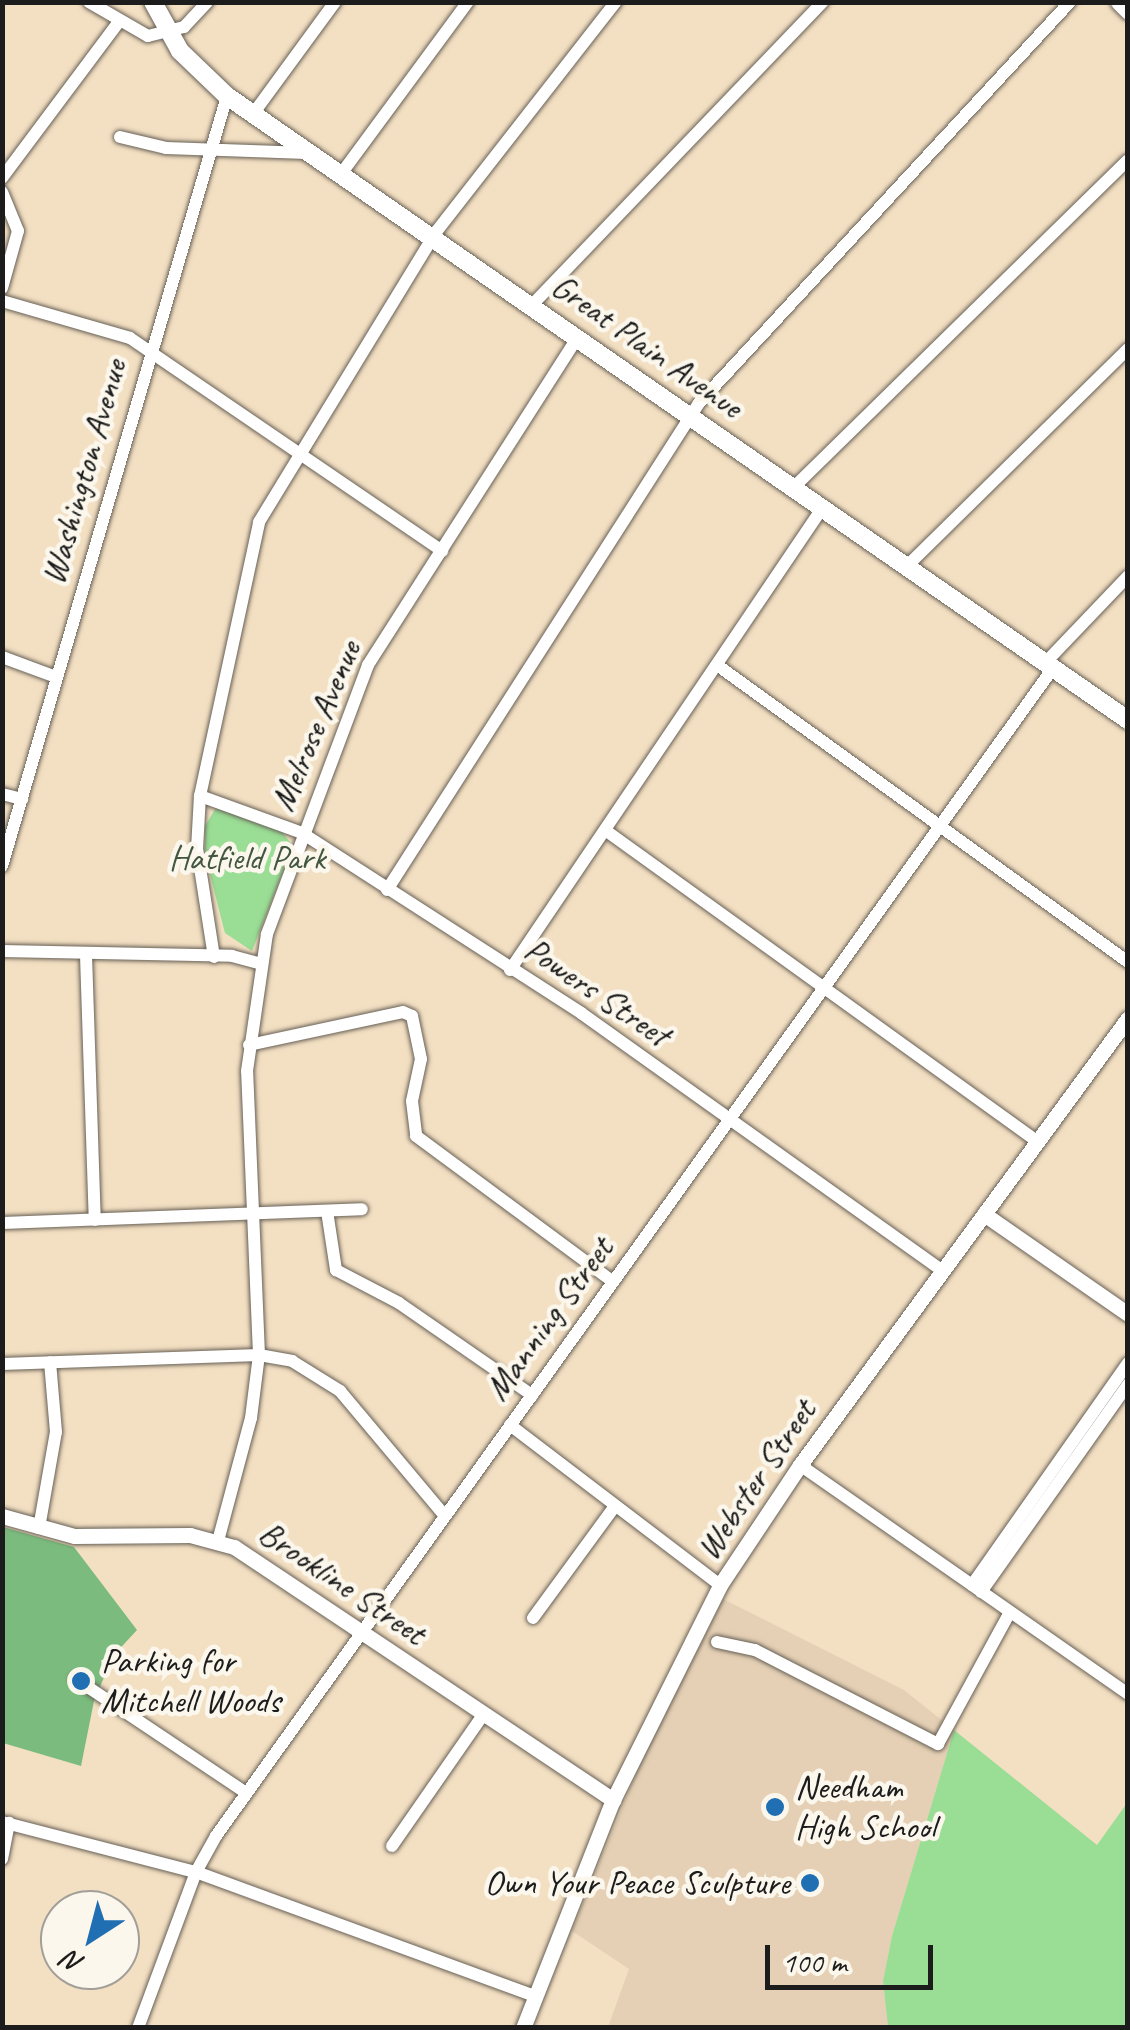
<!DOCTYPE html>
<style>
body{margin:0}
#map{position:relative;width:1130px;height:2030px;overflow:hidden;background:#f3dfc2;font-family:Caveat,sans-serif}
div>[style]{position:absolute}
.built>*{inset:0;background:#e5d0b5}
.green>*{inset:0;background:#9add95}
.forest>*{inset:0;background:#7bbc7e}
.roads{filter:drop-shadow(0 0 2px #676056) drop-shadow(0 0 2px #676056)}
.minor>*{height:12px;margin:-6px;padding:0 6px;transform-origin:6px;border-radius:6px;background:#fff}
.tertiary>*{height:15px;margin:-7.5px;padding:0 7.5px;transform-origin:7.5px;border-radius:7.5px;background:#fff}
.secondary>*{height:18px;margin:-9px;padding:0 9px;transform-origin:9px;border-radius:9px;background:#fff}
.dots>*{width:28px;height:28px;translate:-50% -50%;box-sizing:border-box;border:5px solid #fbf7ec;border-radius:50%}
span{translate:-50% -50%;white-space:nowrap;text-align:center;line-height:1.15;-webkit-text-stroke:9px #fbf7ec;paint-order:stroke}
.street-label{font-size:35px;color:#1c1c1c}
.park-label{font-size:35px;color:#425640}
.poi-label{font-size:35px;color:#1c1c1c}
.left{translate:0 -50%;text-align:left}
.right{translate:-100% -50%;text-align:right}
.frame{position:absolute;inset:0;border:5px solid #1c1c1c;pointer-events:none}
.north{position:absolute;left:40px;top:1890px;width:100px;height:100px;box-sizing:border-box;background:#fbf7ec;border:2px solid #a29f99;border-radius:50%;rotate:216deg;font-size:28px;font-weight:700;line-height:40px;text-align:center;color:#1c1c1c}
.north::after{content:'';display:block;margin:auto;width:35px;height:45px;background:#1f6fb2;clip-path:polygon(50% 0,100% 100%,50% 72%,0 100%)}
.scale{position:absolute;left:765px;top:1945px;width:168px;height:45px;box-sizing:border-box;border:5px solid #1c1c1c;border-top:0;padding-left:12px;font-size:30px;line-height:35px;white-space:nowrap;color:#1c1c1c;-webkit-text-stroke:8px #fbf7ec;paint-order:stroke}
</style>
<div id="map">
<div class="built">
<div style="clip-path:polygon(723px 1599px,904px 1690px,954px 1730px,892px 1936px,883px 1981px,888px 2027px,608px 2027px,629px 1969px,572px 1931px,639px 1767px)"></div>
</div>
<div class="green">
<div style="clip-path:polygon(217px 806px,278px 827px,293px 846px,252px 951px,225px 933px,205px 855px,205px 826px)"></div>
<div style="clip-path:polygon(954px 1730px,1097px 1845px,1127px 1803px,1127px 2027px,888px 2027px,883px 1981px,892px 1936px)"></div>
</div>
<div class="forest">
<div style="clip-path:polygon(3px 1527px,74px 1547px,137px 1630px,113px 1656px,94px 1701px,81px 1766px,3px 1743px)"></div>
</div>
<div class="roads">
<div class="minor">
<div style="left:89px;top:2px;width:68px;rotate:30deg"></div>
<div style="left:148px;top:36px;width:37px;rotate:-14deg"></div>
<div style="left:184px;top:27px;width:34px;rotate:-47deg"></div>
<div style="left:253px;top:114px;width:139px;rotate:-53.8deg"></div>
<div style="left:120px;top:137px;width:47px;rotate:13.4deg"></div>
<div style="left:166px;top:148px;width:141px;rotate:2deg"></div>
<div style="left:341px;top:174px;width:214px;rotate:-53.6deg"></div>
<div style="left:2px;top:178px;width:194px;rotate:-53.2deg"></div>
<div style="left:2px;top:192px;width:42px;rotate:67.7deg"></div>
<div style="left:18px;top:231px;width:59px;rotate:105.7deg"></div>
<div style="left:2px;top:301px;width:133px;rotate:16.1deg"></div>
<div style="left:130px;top:338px;width:378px;rotate:34.3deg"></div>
<div style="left:532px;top:305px;width:420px;rotate:-46.2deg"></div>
<div style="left:794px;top:487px;width:467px;rotate:-44.4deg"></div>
<div style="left:907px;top:566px;width:310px;rotate:-44.5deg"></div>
<div style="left:2px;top:657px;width:58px;rotate:20.3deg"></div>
<div style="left:1045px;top:663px;width:120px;rotate:-46.3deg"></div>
<div style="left:717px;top:665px;width:507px;rotate:35.85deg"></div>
<div style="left:2px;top:794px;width:21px;rotate:14deg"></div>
<div style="left:200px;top:796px;width:109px;rotate:19.9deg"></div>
<div style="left:302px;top:833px;width:332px;rotate:32.8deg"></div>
<div style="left:581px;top:1013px;width:445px;rotate:35.5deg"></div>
<div style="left:605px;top:830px;width:534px;rotate:35.77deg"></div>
<div style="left:2px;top:866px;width:802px;rotate:-73.71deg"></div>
<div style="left:387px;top:890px;width:578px;rotate:-57.35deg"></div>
<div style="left:699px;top:403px;width:546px;rotate:-47.23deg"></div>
<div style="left:2px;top:951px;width:230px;rotate:1.2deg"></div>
<div style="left:232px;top:956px;width:28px;rotate:15deg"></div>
<div style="left:86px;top:955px;width:265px;rotate:88.1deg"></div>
<div style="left:214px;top:957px;width:109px;rotate:-98.9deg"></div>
<div style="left:197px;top:849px;width:53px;rotate:-86.8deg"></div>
<div style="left:200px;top:796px;width:280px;rotate:-77.8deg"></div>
<div style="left:259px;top:522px;width:340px;rotate:-58.6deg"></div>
<div style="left:436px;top:232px;width:292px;rotate:-52deg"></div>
<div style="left:510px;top:970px;width:559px;rotate:-55.94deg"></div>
<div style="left:249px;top:1045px;width:157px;rotate:-12.1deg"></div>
<div style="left:403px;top:1012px;width:10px;rotate:24deg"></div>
<div style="left:412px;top:1016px;width:44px;rotate:78.2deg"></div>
<div style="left:421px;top:1059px;width:43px;rotate:102.1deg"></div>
<div style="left:412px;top:1101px;width:35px;rotate:83deg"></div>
<div style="left:416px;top:1136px;width:245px;rotate:36.5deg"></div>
<div style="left:327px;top:1211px;width:60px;rotate:81.3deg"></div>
<div style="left:336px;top:1270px;width:71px;rotate:27.6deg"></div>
<div style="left:399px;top:1303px;width:162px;rotate:34.7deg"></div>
<div style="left:2px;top:1223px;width:360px;rotate:-2.2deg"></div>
<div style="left:2px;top:1364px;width:257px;rotate:-2deg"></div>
<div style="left:259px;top:1355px;width:34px;rotate:10deg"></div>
<div style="left:292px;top:1361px;width:57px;rotate:32deg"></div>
<div style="left:340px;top:1391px;width:163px;rotate:50deg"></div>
<div style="left:510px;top:1425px;width:264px;rotate:37.3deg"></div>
<div style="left:800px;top:1465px;width:400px;rotate:34.9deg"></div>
<div style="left:39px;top:1528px;width:97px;rotate:-80deg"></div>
<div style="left:56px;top:1432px;width:70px;rotate:-94.9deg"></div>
<div style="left:218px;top:1541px;width:127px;rotate:-75deg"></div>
<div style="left:251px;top:1418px;width:64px;rotate:-82.8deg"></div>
<div style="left:259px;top:1355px;width:284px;rotate:-92.4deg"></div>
<div style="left:247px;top:1071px;width:138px;rotate:-81.7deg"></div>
<div style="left:267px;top:934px;width:287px;rotate:-69.4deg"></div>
<div style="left:368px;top:665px;width:389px;rotate:-57.4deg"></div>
<div style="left:972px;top:1585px;width:271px;rotate:-54.9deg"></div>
<div style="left:981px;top:1592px;width:255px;rotate:-54.7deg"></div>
<div style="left:533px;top:1618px;width:139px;rotate:-53.8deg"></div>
<div style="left:717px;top:1642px;width:39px;rotate:12deg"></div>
<div style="left:755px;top:1650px;width:206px;rotate:27.2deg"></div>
<div style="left:938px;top:1744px;width:150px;rotate:-61.4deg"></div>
<div style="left:76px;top:1679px;width:205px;rotate:33.8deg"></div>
<div style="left:2px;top:1822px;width:200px;rotate:14.5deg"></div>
<div style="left:196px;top:1872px;width:361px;rotate:20.1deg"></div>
<div style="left:392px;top:1846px;width:160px;rotate:-55.2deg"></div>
<div style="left:2px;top:1859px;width:37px;rotate:-79deg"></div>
<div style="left:138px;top:2028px;width:166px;rotate:-69.6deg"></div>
<div style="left:196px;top:1872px;width:41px;rotate:-60.9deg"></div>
<div style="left:216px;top:1836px;width:1437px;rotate:-54.37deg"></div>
</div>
<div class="tertiary">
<div style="left:1118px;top:2px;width:14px;rotate:45deg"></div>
<div style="left:984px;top:1214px;width:175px;rotate:34.8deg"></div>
<div style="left:2px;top:1516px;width:75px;rotate:15.5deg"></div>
<div style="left:74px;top:1536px;width:116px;rotate:-0.5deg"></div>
<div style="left:190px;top:1535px;width:46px;rotate:15.3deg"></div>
<div style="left:234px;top:1547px;width:456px;rotate:33.7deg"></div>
<div style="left:523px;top:2028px;width:245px;rotate:-68.5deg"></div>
<div style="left:613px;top:1800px;width:240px;rotate:-63.5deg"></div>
<div style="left:720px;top:1585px;width:144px;rotate:-56.3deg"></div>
<div style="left:800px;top:1465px;width:554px;rotate:-53.73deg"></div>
</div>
<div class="secondary">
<div style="left:153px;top:2px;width:56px;rotate:61.1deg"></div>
<div style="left:180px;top:51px;width:65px;rotate:43.8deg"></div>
<div style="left:227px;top:96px;width:1096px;rotate:34.71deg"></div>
</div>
</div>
<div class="dots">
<div style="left:81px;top:1681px;background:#1f6fb2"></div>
<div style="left:775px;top:1807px;background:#1f6fb2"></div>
<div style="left:810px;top:1883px;background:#1f6fb2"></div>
</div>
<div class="street-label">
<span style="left:647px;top:346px;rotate:35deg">Great Plain Avenue</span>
<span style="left:84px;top:472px;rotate:-74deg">Washington Avenue</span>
<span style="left:316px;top:726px;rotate:-67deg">Melrose Avenue</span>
<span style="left:597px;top:992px;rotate:34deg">Powers Street</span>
<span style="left:549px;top:1319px;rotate:-54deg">Manning Street</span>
<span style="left:756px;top:1480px;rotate:-56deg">Webster Street</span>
<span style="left:342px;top:1583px;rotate:34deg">Brookline Street</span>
</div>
<div class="park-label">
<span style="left:247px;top:858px">Hatfield Park</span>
</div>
<div class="poi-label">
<span class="left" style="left:101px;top:1681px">Parking for<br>Mitchell Woods</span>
<span class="left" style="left:795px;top:1807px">Needham<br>High School</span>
<span class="right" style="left:790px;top:1883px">Own Your Peace Sculpture</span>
</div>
<div class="frame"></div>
<div class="north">N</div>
<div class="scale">100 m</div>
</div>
